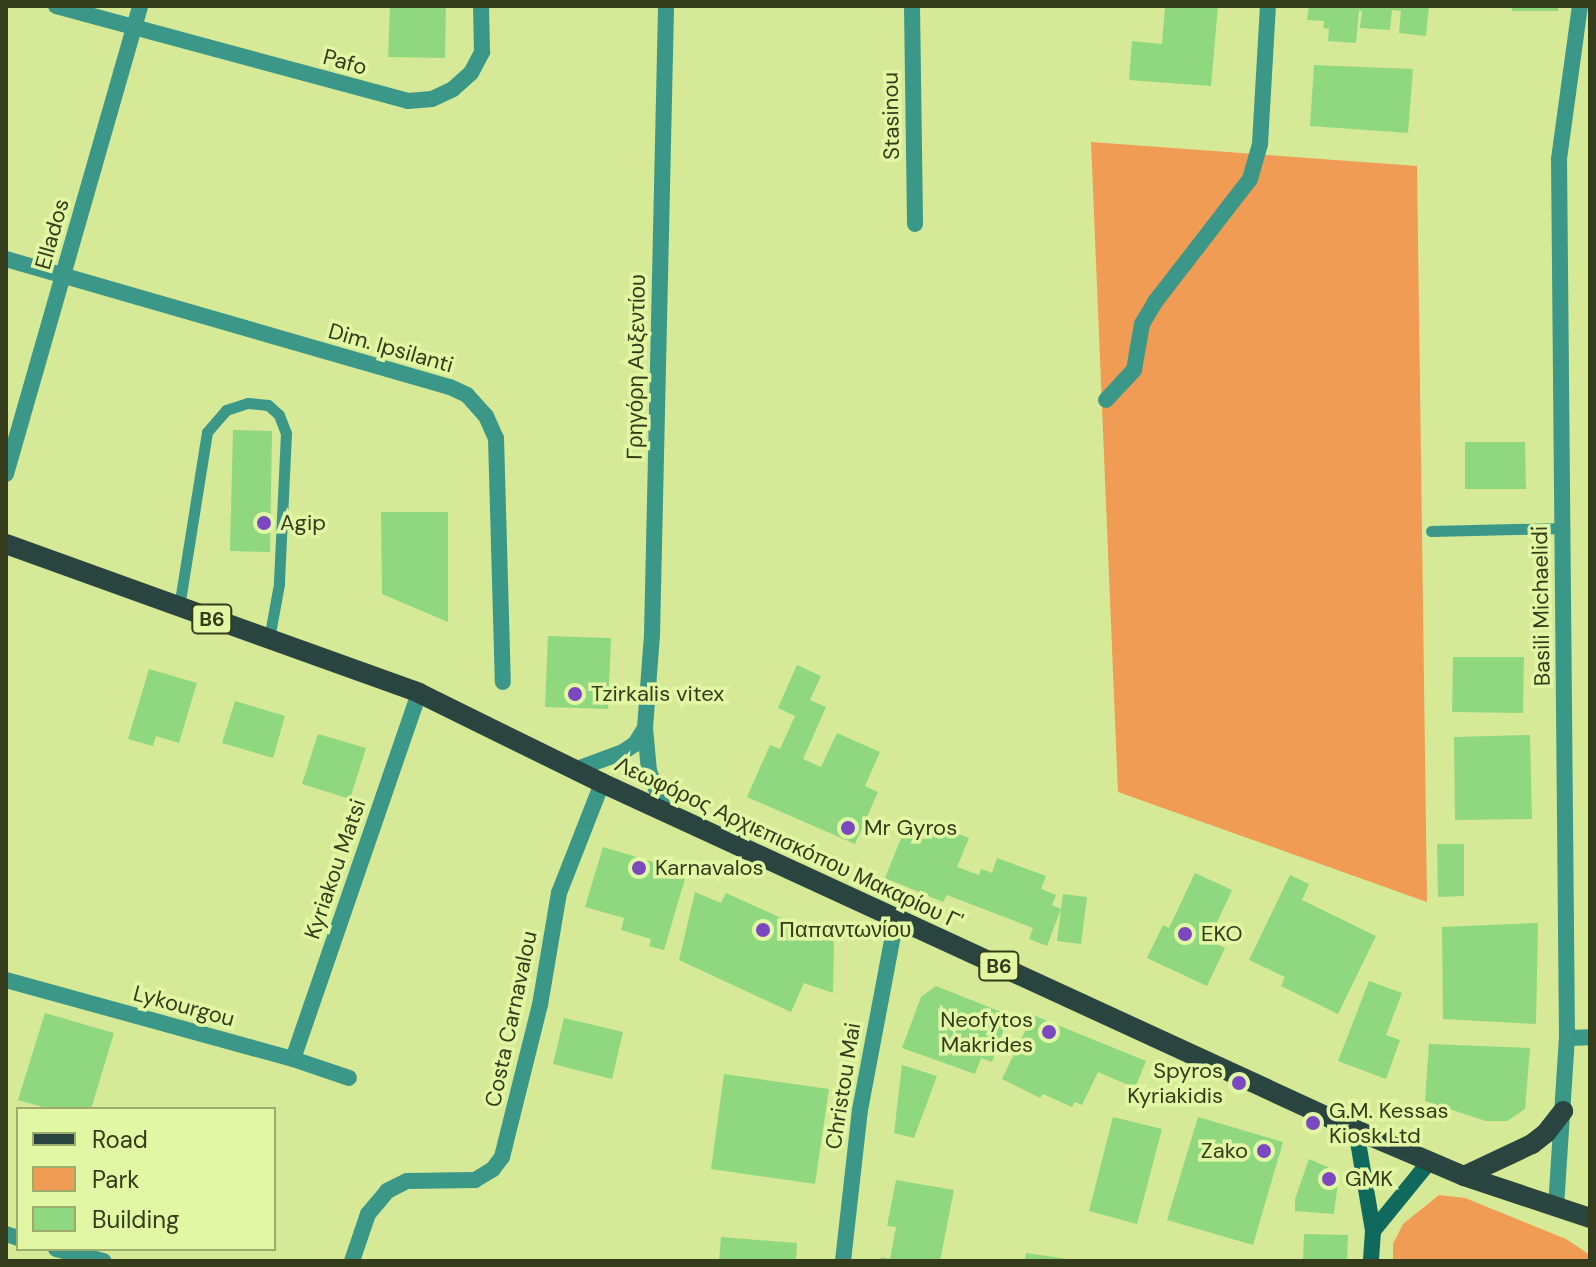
<!DOCTYPE html>
<meta charset="utf-8">
<style>
body{margin:0}
#map{position:relative;width:1596px;height:1267px;overflow:hidden;background:#d5e997;font-family:"DM Sans",sans-serif}
div>[style]{position:absolute}
.green>*{inset:0;background:#f09c54}
.building>*{inset:0;background:#90d87f}
.lane>*{height:11px;margin:-5.5px;padding:0 5.5px;transform-origin:5.5px;border-radius:5.5px;background:#3b9787}
.street>*{height:16px;margin:-8px;padding:0 8px;transform-origin:8px;border-radius:8px;background:#3b9787}
.secondary>*{height:16px;margin:-8px;padding:0 8px;transform-origin:8px;border-radius:8px;background:#0f6a5d}
.primary>*{height:20px;margin:-10px;padding:0 10px;transform-origin:10px;border-radius:10px;background:#2a453f}
.dots>*{width:22px;height:22px;translate:-50% -50%;box-sizing:border-box;border:4px solid #e2f7a4;border-radius:50%}
span{translate:-50% -50%;white-space:nowrap;text-align:center;line-height:1.15;-webkit-text-stroke:7px #e2f7a4;paint-order:stroke}
.shield-label span{padding:2px 6px;background:#e2f7a4;border:2px solid;border-radius:6px;-webkit-text-stroke-width:0}
.shield-label{font-size:20px;color:#353c1b;font-weight:700}
.street-label{font-size:22px;color:#353c1b}
.poi-label{font-size:22px;color:#353c1b}
.left{translate:0 -50%;text-align:left}
.right{translate:-100% -50%;text-align:right}
.frame{position:absolute;inset:0;border:8px solid #353c1b;pointer-events:none}
.legend{position:absolute;left:16px;top:1107px;width:260px;height:144px;box-sizing:border-box;background:#e2f7a4;border:2px solid #9dac6d;margin:0;padding:10px 14px;list-style:none;font-size:24px;color:#353c1b}
.legend li{display:flex;align-items:center;gap:16px;height:40px}
.legend b{width:40px;border:2px solid #9dac6d}
</style>
<div id="map">
<div class="green">
<div style="clip-path:polygon(1091px 142px,1417px 166px,1427px 902px,1118px 792px)"></div>
<div style="clip-path:polygon(1439px 1195px,1465px 1198px,1566px 1239px,1590px 1255px,1590px 1261px,1393px 1261px,1393px 1244px,1403px 1224px)"></div>
</div>
<div class="building">
<div style="clip-path:polygon(390px 6px,446px 6px,445px 58px,388px 57px)"></div>
<div style="clip-path:polygon(1165px 6px,1218px 6px,1211px 86px,1129px 80px,1132px 41px,1162px 44px)"></div>
<div style="clip-path:polygon(1309px 6px,1429px 6px,1426px 36px,1399px 33px,1401px 11px,1392px 10px,1390px 30px,1360px 28px,1362px 11px,1359px 11px,1356px 43px,1328px 41px,1329px 29px,1323px 28px,1324px 21px,1307px 20px)"></div>
<div style="clip-path:polygon(1512px 6px,1558px 6px,1558px 11px,1512px 11px)"></div>
<div style="clip-path:polygon(1314px 65px,1413px 69px,1408px 133px,1310px 126px)"></div>
<div style="clip-path:polygon(233px 430px,272px 431px,270px 552px,230px 551px)"></div>
<div style="clip-path:polygon(1465px 442px,1525px 442px,1526px 489px,1465px 489px)"></div>
<div style="clip-path:polygon(381px 512px,448px 512px,448px 622px,382px 594px)"></div>
<div style="clip-path:polygon(548px 636px,611px 638px,608px 709px,545px 707px)"></div>
<div style="clip-path:polygon(1453px 657px,1524px 657px,1523px 713px,1452px 712px)"></div>
<div style="clip-path:polygon(797px 665px,821px 676px,810px 700px,826px 707px,803px 759px,821px 767px,837px 733px,880px 752px,865px 786px,878px 792px,855px 844px,747px 797px,770px 745px,780px 749px,795px 716px,778px 708px)"></div>
<div style="clip-path:polygon(149px 669px,197px 683px,179px 743px,156px 736px,153px 746px,128px 739px)"></div>
<div style="clip-path:polygon(235px 701px,285px 716px,273px 758px,222px 743px)"></div>
<div style="clip-path:polygon(318px 734px,366px 748px,350px 799px,302px 784px)"></div>
<div style="clip-path:polygon(1530px 735px,1532px 819px,1455px 820px,1454px 737px)"></div>
<div style="clip-path:polygon(926px 821px,969px 838px,957px 867px,979px 875px,981px 869px,992px 873px,997px 858px,1046px 876px,1041px 889px,1056px 895px,1052px 905px,1061px 909px,1047px 946px,1029px 939px,1033px 928px,947px 895px,943px 902px,885px 878px,906px 826px,921px 832px)"></div>
<div style="clip-path:polygon(1437px 844px,1464px 844px,1464px 896px,1438px 897px)"></div>
<div style="clip-path:polygon(603px 847px,687px 872px,664px 950px,649px 946px,651px 939px,621px 930px,624px 918px,585px 907px)"></div>
<div style="clip-path:polygon(1195px 873px,1232px 890px,1209px 940px,1225px 948px,1207px 986px,1147px 958px,1163px 925px,1169px 928px)"></div>
<div style="clip-path:polygon(1290px 875px,1309px 884px,1302px 900px,1376px 936px,1338px 1014px,1281px 986px,1285px 977px,1249px 960px)"></div>
<div style="clip-path:polygon(695px 892px,721px 903px,726px 893px,834px 942px,833px 993px,804px 983px,791px 1012px,679px 960px)"></div>
<div style="clip-path:polygon(1063px 894px,1087px 897px,1081px 944px,1057px 941px)"></div>
<div style="clip-path:polygon(1538px 923px,1536px 1024px,1443px 1019px,1442px 927px)"></div>
<div style="clip-path:polygon(1369px 981px,1402px 993px,1386px 1035px,1400px 1040px,1386px 1079px,1338px 1061px)"></div>
<div style="clip-path:polygon(936px 986px,1009px 1015px,992px 1062px,981px 1058px,975px 1074px,902px 1048px,921px 997px)"></div>
<div style="clip-path:polygon(45px 1013px,114px 1033px,91px 1109px,50px 1109px,18px 1100px)"></div>
<div style="clip-path:polygon(1033px 1015px,1146px 1061px,1135px 1088px,1098px 1072px,1082px 1105px,1075px 1102px,1072px 1107px,1043px 1094px,1040px 1098px,1002px 1079px)"></div>
<div style="clip-path:polygon(564px 1018px,623px 1032px,612px 1079px,553px 1064px)"></div>
<div style="clip-path:polygon(1429px 1044px,1530px 1048px,1525px 1109px,1507px 1121px,1486px 1121px,1425px 1101px)"></div>
<div style="clip-path:polygon(902px 1065px,937px 1076px,914px 1138px,894px 1133px)"></div>
<div style="clip-path:polygon(724px 1074px,829px 1089px,815px 1184px,711px 1169px)"></div>
<div style="clip-path:polygon(1113px 1117px,1162px 1129px,1137px 1224px,1089px 1211px)"></div>
<div style="clip-path:polygon(1198px 1117px,1283px 1142px,1253px 1245px,1167px 1220px)"></div>
<div style="clip-path:polygon(1309px 1159px,1332px 1169px,1338px 1182px,1334px 1214px,1295px 1211px,1295px 1199px)"></div>
<div style="clip-path:polygon(896px 1180px,954px 1190px,940px 1261px,880px 1261px,881px 1257px,890px 1259px,896px 1227px,887px 1226px)"></div>
<div style="clip-path:polygon(1304px 1234px,1348px 1235px,1347px 1261px,1303px 1261px)"></div>
<div style="clip-path:polygon(721px 1237px,797px 1243px,796px 1261px,719px 1261px)"></div>
<div style="clip-path:polygon(1026px 1253px,1068px 1259px,1068px 1261px,1025px 1261px)"></div>
</div>
<div class="lane">
<div style="left:1431px;top:531px;width:132px;rotate:-1.3deg"></div>
<div style="left:179px;top:607px;width:177px;rotate:-80.9deg"></div>
<div style="left:207px;top:432px;width:29px;rotate:-49deg"></div>
<div style="left:226px;top:410px;width:23px;rotate:-18deg"></div>
<div style="left:248px;top:403px;width:20px;rotate:6deg"></div>
<div style="left:268px;top:405px;width:15px;rotate:42deg"></div>
<div style="left:279px;top:415px;width:19px;rotate:69deg"></div>
<div style="left:286px;top:433px;width:151px;rotate:92.7deg"></div>
<div style="left:279px;top:584px;width:56px;rotate:100.3deg"></div>
</div>
<div class="street">
<div style="left:56px;top:6px;width:365px;rotate:15.1deg"></div>
<div style="left:408px;top:101px;width:24px;rotate:-5deg"></div>
<div style="left:432px;top:99px;width:23px;rotate:-25deg"></div>
<div style="left:453px;top:89px;width:24px;rotate:-42deg"></div>
<div style="left:471px;top:73px;width:24px;rotate:-62deg"></div>
<div style="left:482px;top:52px;width:46px;rotate:-91.2deg"></div>
<div style="left:912px;top:6px;width:218px;rotate:89.2deg"></div>
<div style="left:6px;top:259px;width:462px;rotate:16.1deg"></div>
<div style="left:450px;top:387px;width:19px;rotate:25deg"></div>
<div style="left:467px;top:395px;width:28px;rotate:48deg"></div>
<div style="left:486px;top:416px;width:24px;rotate:66deg"></div>
<div style="left:496px;top:438px;width:244px;rotate:88.4deg"></div>
<div style="left:1106px;top:400px;width:41px;rotate:-47deg"></div>
<div style="left:1134px;top:370px;width:47px;rotate:-80.1deg"></div>
<div style="left:1142px;top:324px;width:26px;rotate:-59deg"></div>
<div style="left:1155px;top:302px;width:155px;rotate:-52.3deg"></div>
<div style="left:1250px;top:179px;width:36px;rotate:-74deg"></div>
<div style="left:1260px;top:144px;width:138px;rotate:-86.7deg"></div>
<div style="left:6px;top:474px;width:487px;rotate:-74deg"></div>
<div style="left:577px;top:769px;width:49px;rotate:-20.3deg"></div>
<div style="left:623px;top:752px;width:14px;rotate:-34deg"></div>
<div style="left:635px;top:744px;width:19px;rotate:-58deg"></div>
<div style="left:664px;top:809px;width:41px;rotate:-111.5deg"></div>
<div style="left:649px;top:771px;width:43px;rotate:-95.3deg"></div>
<div style="left:645px;top:728px;width:93px;rotate:-85.7deg"></div>
<div style="left:652px;top:635px;width:629px;rotate:-88.72deg"></div>
<div style="left:6px;top:980px;width:298px;rotate:15.4deg"></div>
<div style="left:293px;top:1059px;width:59px;rotate:18.7deg"></div>
<div style="left:1567px;top:1038px;width:23px;rotate:-2deg"></div>
<div style="left:293px;top:1059px;width:387px;rotate:-71deg"></div>
<div style="left:1556px;top:1207px;width:169px;rotate:-86.3deg"></div>
<div style="left:1567px;top:1038px;width:879px;rotate:-90.52deg"></div>
<div style="left:1559px;top:159px;width:154px;rotate:-82.2deg"></div>
<div style="left:6px;top:1234px;width:13px;rotate:18deg"></div>
<div style="left:56px;top:1249px;width:49px;rotate:14.3deg"></div>
<div style="left:352px;top:1261px;width:50px;rotate:-71.2deg"></div>
<div style="left:368px;top:1214px;width:30px;rotate:-50deg"></div>
<div style="left:387px;top:1191px;width:22px;rotate:-27deg"></div>
<div style="left:407px;top:1181px;width:68px;rotate:-0.8deg"></div>
<div style="left:475px;top:1180px;width:21px;rotate:-31deg"></div>
<div style="left:493px;top:1169px;width:15px;rotate:-53deg"></div>
<div style="left:502px;top:1157px;width:157px;rotate:-76deg"></div>
<div style="left:540px;top:1005px;width:114px;rotate:-80.4deg"></div>
<div style="left:559px;top:893px;width:118px;rotate:-68.6deg"></div>
<div style="left:843px;top:1261px;width:152px;rotate:-83.6deg"></div>
<div style="left:860px;top:1110px;width:193px;rotate:-79.3deg"></div>
</div>
<div class="secondary">
<div style="left:1356px;top:1130px;width:102px;rotate:80.4deg"></div>
<div style="left:1373px;top:1231px;width:30px;rotate:94deg"></div>
<div style="left:1373px;top:1231px;width:89px;rotate:-50.9deg"></div>
</div>
<div class="primary">
<div style="left:6px;top:544px;width:439px;rotate:19.8deg"></div>
<div style="left:419px;top:693px;width:204px;rotate:26.2deg"></div>
<div style="left:602px;top:783px;width:830px;rotate:24.71deg"></div>
<div style="left:1356px;top:1130px;width:117px;rotate:23.1deg"></div>
<div style="left:1464px;top:1176px;width:133px;rotate:18.4deg"></div>
<div style="left:1464px;top:1176px;width:75px;rotate:-25.2deg"></div>
<div style="left:1532px;top:1144px;width:18px;rotate:-38deg"></div>
<div style="left:1546px;top:1133px;width:28px;rotate:-52deg"></div>
</div>
<div class="dots">
<div style="left:264px;top:523px;background:#7b48bf"></div>
<div style="left:575px;top:694px;background:#7b48bf"></div>
<div style="left:848px;top:828px;background:#7b48bf"></div>
<div style="left:639px;top:868px;background:#7b48bf"></div>
<div style="left:763px;top:930px;background:#7b48bf"></div>
<div style="left:1185px;top:934px;background:#7b48bf"></div>
<div style="left:1049px;top:1032px;background:#7b48bf"></div>
<div style="left:1239px;top:1083px;background:#7b48bf"></div>
<div style="left:1313px;top:1123px;background:#7b48bf"></div>
<div style="left:1264px;top:1151px;background:#7b48bf"></div>
<div style="left:1329px;top:1179px;background:#7b48bf"></div>
</div>
<div class="shield-label">
<span style="left:212px;top:619px">B6</span>
<span style="left:999px;top:966px">B6</span>
</div>
<div class="street-label">
<span style="left:345px;top:62px;rotate:15deg">Pafo</span>
<span style="left:891px;top:116px;rotate:-91deg">Stasinou</span>
<span style="left:52px;top:234px;rotate:-74deg">Ellados</span>
<span style="left:391px;top:348px;rotate:16deg">Dim. Ipsilanti</span>
<span style="left:636px;top:367px;rotate:-89deg">Γρηγόρη Αυξεντίου</span>
<span style="left:1541px;top:606px;rotate:-91deg">Basili Michaelidi</span>
<span style="left:789px;top:843px;rotate:25deg">Λεωφόρος Αρχιεπισκόπου Μακαρίου Γ'</span>
<span style="left:335px;top:869px;rotate:-71deg">Kyriakou Matsi</span>
<span style="left:184px;top:1006px;rotate:15deg">Lykourgou</span>
<span style="left:511px;top:1019px;rotate:-78deg">Costa Carnavalou</span>
<span style="left:843px;top:1086px;rotate:-81deg">Christou Mai</span>
</div>
<div class="poi-label">
<span class="left" style="left:280px;top:523px">Agip</span>
<span class="left" style="left:591px;top:694px">Tzirkalis vitex</span>
<span class="left" style="left:864px;top:828px">Mr Gyros</span>
<span class="left" style="left:655px;top:868px">Karnavalos</span>
<span class="left" style="left:779px;top:930px">Παπαντωνίου</span>
<span class="left" style="left:1201px;top:934px">EKO</span>
<span class="right" style="left:1033px;top:1032px">Neofytos<br>Makrides</span>
<span class="right" style="left:1223px;top:1083px">Spyros<br>Kyriakidis</span>
<span class="left" style="left:1329px;top:1123px">G.M. Kessas<br>Kiosk Ltd</span>
<span class="right" style="left:1248px;top:1151px">Zako</span>
<span class="left" style="left:1345px;top:1179px">GMK</span>
</div>
<div class="frame"></div>
<ul class="legend">
<li><b style="height:10px;background:#2a453f"></b>Road</li>
<li><b style="height:22px;background:#f09c54"></b>Park</li>
<li><b style="height:22px;background:#90d87f"></b>Building</li>
</ul>
</div>
